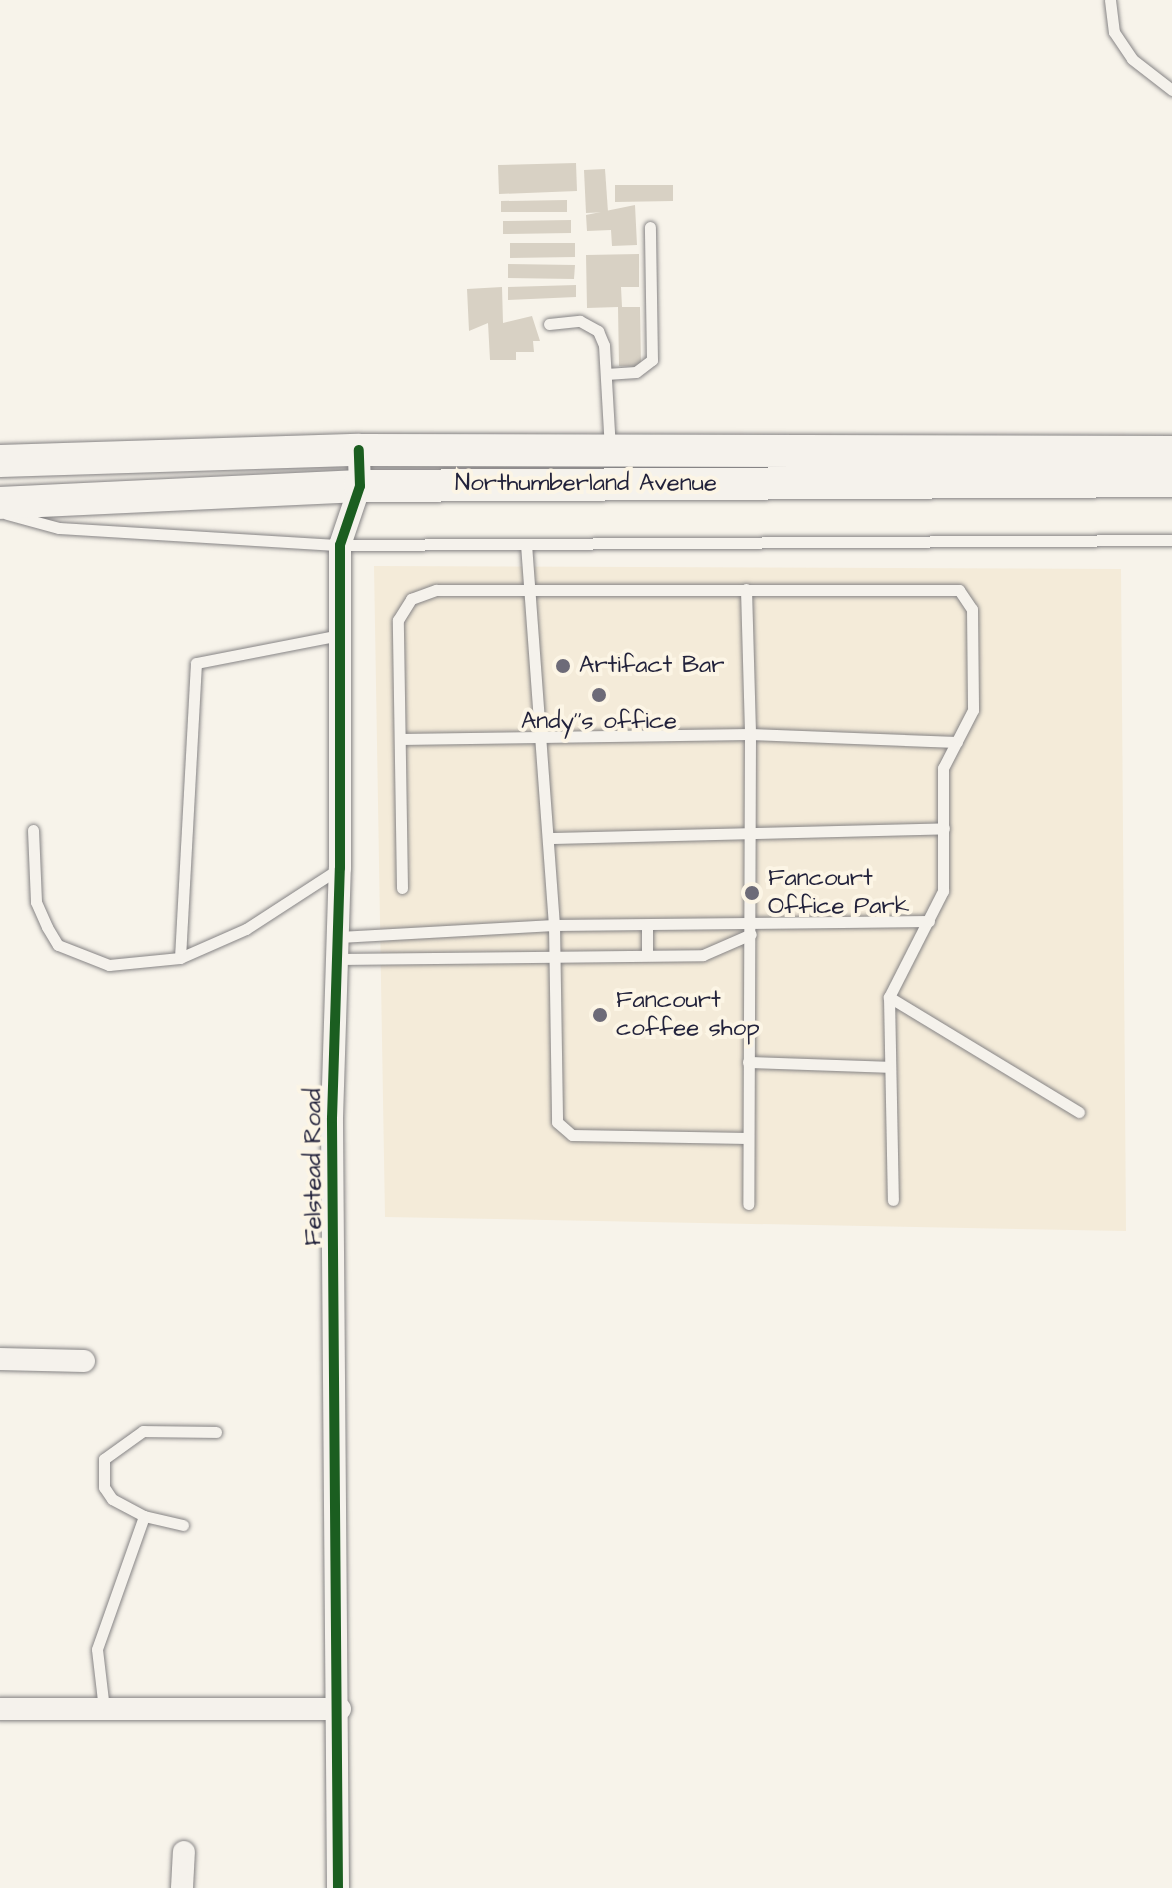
<!DOCTYPE html>
<style>
body{margin:0}
#map{position:relative;width:1172px;height:1888px;overflow:hidden;background:#f7f3ea;font-family:"Architects Daughter",sans-serif}
div>[style]{position:absolute}
.built>*{inset:0;background:#f4ebd9}
.building>*{inset:0;background:#d8d1c4}
.roads{filter:drop-shadow(0 0 2px #868485) drop-shadow(0 0 2px #868485)}
.service>*{height:11px;margin:-5.5px;padding:0 5.5px;transform-origin:5.5px;border-radius:5.5px;background:#f5f2ec}
.minor>*{height:22px;margin:-11px;padding:0 11px;transform-origin:11px;border-radius:11px;background:#f5f2ec}
.secondary>*{height:32px;margin:-16px;padding:0 16px;transform-origin:16px;border-radius:16px;background:#f5f2ec}
.cycleway>*{height:10px;margin:-5px;padding:0 5px;transform-origin:5px;border-radius:5px;background:#1b5e20}
.dots>*{width:22px;height:22px;translate:-50% -50%;box-sizing:border-box;border:4px solid #fcf5e5;border-radius:50%}
span{translate:-50% -50%;white-space:nowrap;text-align:center;line-height:1.15;-webkit-text-stroke:8px #fcf5e5;paint-order:stroke}
.street-label{font-size:24px;color:#22223b}
.poi-label{font-size:24px;color:#22223b}
.left{translate:0 -50%;text-align:left}
</style>
<div id="map">
<div class="built">
<div style="clip-path:polygon(374px 566px,1121px 569px,1126px 1231px,385px 1217px)"></div>
</div>
<div class="building">
<div style="clip-path:polygon(576px 163px,577px 191px,499px 194px,498px 165px)"></div>
<div style="clip-path:polygon(605px 169px,608px 212px,586px 213px,584px 170px)"></div>
<div style="clip-path:polygon(615px 185px,673px 185px,673px 201px,615px 202px)"></div>
<div style="clip-path:polygon(567px 200px,567px 212px,501px 212px,501px 201px)"></div>
<div style="clip-path:polygon(635px 205px,637px 245px,612px 246px,611px 230px,587px 231px,586px 215px)"></div>
<div style="clip-path:polygon(571px 220px,571px 233px,503px 234px,503px 221px)"></div>
<div style="clip-path:polygon(510px 243px,575px 243px,575px 257px,510px 258px)"></div>
<div style="clip-path:polygon(639px 254px,639px 287px,621px 287px,622px 307px,640px 307px,641px 367px,619px 366px,618px 307px,587px 308px,586px 255px)"></div>
<div style="clip-path:polygon(508px 264px,575px 265px,574px 279px,508px 278px)"></div>
<div style="clip-path:polygon(576px 285px,576px 297px,508px 300px,508px 287px)"></div>
<div style="clip-path:polygon(502px 287px,503px 323px,532px 316px,540px 341px,533px 341px,534px 352px,516px 352px,516px 360px,490px 360px,488px 323px,469px 331px,467px 289px)"></div>
</div>
<div class="roads">
<div class="service">
<div style="left:1110px;top:0;width:32px;rotate:83deg"></div>
<div style="left:1114px;top:32px;width:32px;rotate:56deg"></div>
<div style="left:1132px;top:59px;width:51px;rotate:37.8deg"></div>
<div style="left:549px;top:324px;width:31px;rotate:-6deg"></div>
<div style="left:580px;top:321px;width:21px;rotate:29deg"></div>
<div style="left:598px;top:331px;width:15px;rotate:67deg"></div>
<div style="left:604px;top:345px;width:105px;rotate:86.7deg"></div>
<div style="left:606px;top:374px;width:30px;rotate:-4deg"></div>
<div style="left:636px;top:372px;width:20px;rotate:-37deg"></div>
<div style="left:652px;top:360px;width:133px;rotate:-90.9deg"></div>
<div style="left:7px;top:514px;width:54px;rotate:15.1deg"></div>
<div style="left:59px;top:528px;width:282px;rotate:3.5deg"></div>
<div style="left:340px;top:545px;width:832px;rotate:-0.34deg"></div>
<div style="left:526px;top:544px;width:382px;rotate:85.8deg"></div>
<div style="left:554px;top:925px;width:197px;rotate:89.1deg"></div>
<div style="left:557px;top:1122px;width:20px;rotate:41deg"></div>
<div style="left:572px;top:1135px;width:176px;rotate:1deg"></div>
<div style="left:746px;top:589px;width:145px;rotate:88.4deg"></div>
<div style="left:750px;top:734px;width:470px;rotate:90.2deg"></div>
<div style="left:400px;top:739px;width:350px;rotate:-0.8deg"></div>
<div style="left:750px;top:734px;width:207px;rotate:2.2deg"></div>
<div style="left:33px;top:830px;width:72px;rotate:87.6deg"></div>
<div style="left:36px;top:902px;width:27px;rotate:66deg"></div>
<div style="left:47px;top:927px;width:21px;rotate:59deg"></div>
<div style="left:58px;top:945px;width:55px;rotate:21.4deg"></div>
<div style="left:109px;top:965px;width:71px;rotate:-5.6deg"></div>
<div style="left:180px;top:958px;width:72px;rotate:-23.7deg"></div>
<div style="left:246px;top:929px;width:112px;rotate:-33deg"></div>
<div style="left:548px;top:838px;width:396px;rotate:-1.4deg"></div>
<div style="left:402px;top:888px;width:268px;rotate:-90.9deg"></div>
<div style="left:398px;top:620px;width:25px;rotate:-58deg"></div>
<div style="left:411px;top:599px;width:27px;rotate:-20deg"></div>
<div style="left:436px;top:590px;width:523px"></div>
<div style="left:959px;top:590px;width:23px;rotate:56deg"></div>
<div style="left:972px;top:609px;width:101px;rotate:89.4deg"></div>
<div style="left:973px;top:710px;width:65px;rotate:117.3deg"></div>
<div style="left:943px;top:768px;width:123px;rotate:90deg"></div>
<div style="left:943px;top:891px;width:119px;rotate:117deg"></div>
<div style="left:889px;top:997px;width:203px;rotate:88.9deg"></div>
<div style="left:647px;top:925px;width:30px;rotate:90deg"></div>
<div style="left:339px;top:937px;width:215px;rotate:-3.2deg"></div>
<div style="left:554px;top:925px;width:375px;rotate:-0.6deg"></div>
<div style="left:180px;top:958px;width:295px;rotate:-86.9deg"></div>
<div style="left:196px;top:663px;width:147px;rotate:-11deg"></div>
<div style="left:338px;top:959px;width:365px;rotate:-0.6deg"></div>
<div style="left:703px;top:955px;width:52px;rotate:-23.6deg"></div>
<div style="left:889px;top:997px;width:222px;rotate:31.2deg"></div>
<div style="left:748px;top:1062px;width:140px;rotate:2deg"></div>
<div style="left:144px;top:1516px;width:40px;rotate:13deg"></div>
<div style="left:104px;top:1709px;width:60px;rotate:-96.7deg"></div>
<div style="left:97px;top:1649px;width:141px;rotate:-70.5deg"></div>
<div style="left:144px;top:1516px;width:36px;rotate:-152deg"></div>
<div style="left:112px;top:1499px;width:14px;rotate:-124deg"></div>
<div style="left:104px;top:1487px;width:28px;rotate:-90deg"></div>
<div style="left:104px;top:1459px;width:48px;rotate:-35.7deg"></div>
<div style="left:143px;top:1431px;width:73px;rotate:0.8deg"></div>
</div>
<div class="minor">
<div style="left:0;top:1359px;width:84px;rotate:1.4deg"></div>
<div style="left:0;top:1709px;width:340px"></div>
<div style="left:182px;top:1888px;width:36px;rotate:-87deg"></div>
<div style="left:338px;top:1888px;width:770px;rotate:-90.45deg"></div>
<div style="left:332px;top:1118px;width:250px;rotate:-88.2deg"></div>
<div style="left:340px;top:868px;width:323px;rotate:-90deg"></div>
<div style="left:340px;top:545px;width:62px;rotate:-71.3deg"></div>
<div style="left:360px;top:486px;width:36px;rotate:-92deg"></div>
</div>
<div class="secondary">
<div style="left:0;top:461px;width:359px;rotate:-1.8deg"></div>
<div style="left:359px;top:450px;width:813px;rotate:0.14deg"></div>
<div style="left:0;top:503px;width:360px;rotate:-2.7deg"></div>
<div style="left:360px;top:486px;width:812px;rotate:-0.35deg"></div>
</div>
</div>
<div class="cycleway">
<div style="left:338px;top:1888px;width:770px;rotate:-90.45deg"></div>
<div style="left:332px;top:1118px;width:250px;rotate:-88.2deg"></div>
<div style="left:340px;top:868px;width:323px;rotate:-90deg"></div>
<div style="left:340px;top:545px;width:62px;rotate:-71.3deg"></div>
<div style="left:360px;top:486px;width:36px;rotate:-92deg"></div>
</div>
<div class="dots">
<div style="left:563px;top:666px;background:#6d6b78"></div>
<div style="left:599px;top:695px;background:#6d6b78"></div>
<div style="left:752px;top:893px;background:#6d6b78"></div>
<div style="left:600px;top:1015px;background:#6d6b78"></div>
</div>
<div class="street-label">
<span style="left:586px;top:484px">Northumberland Avenue</span>
<span style="left:314px;top:1167px;rotate:-90deg">Felstead Road</span>
</div>
<div class="poi-label">
<span class="left" style="left:579px;top:666px">Artifact Bar</span>
<span style="left:599px;top:722px">Andy''s office</span>
<span class="left" style="left:768px;top:893px">Fancourt<br>Office Park</span>
<span class="left" style="left:616px;top:1015px">Fancourt<br>coffee shop</span>
</div>
</div>
